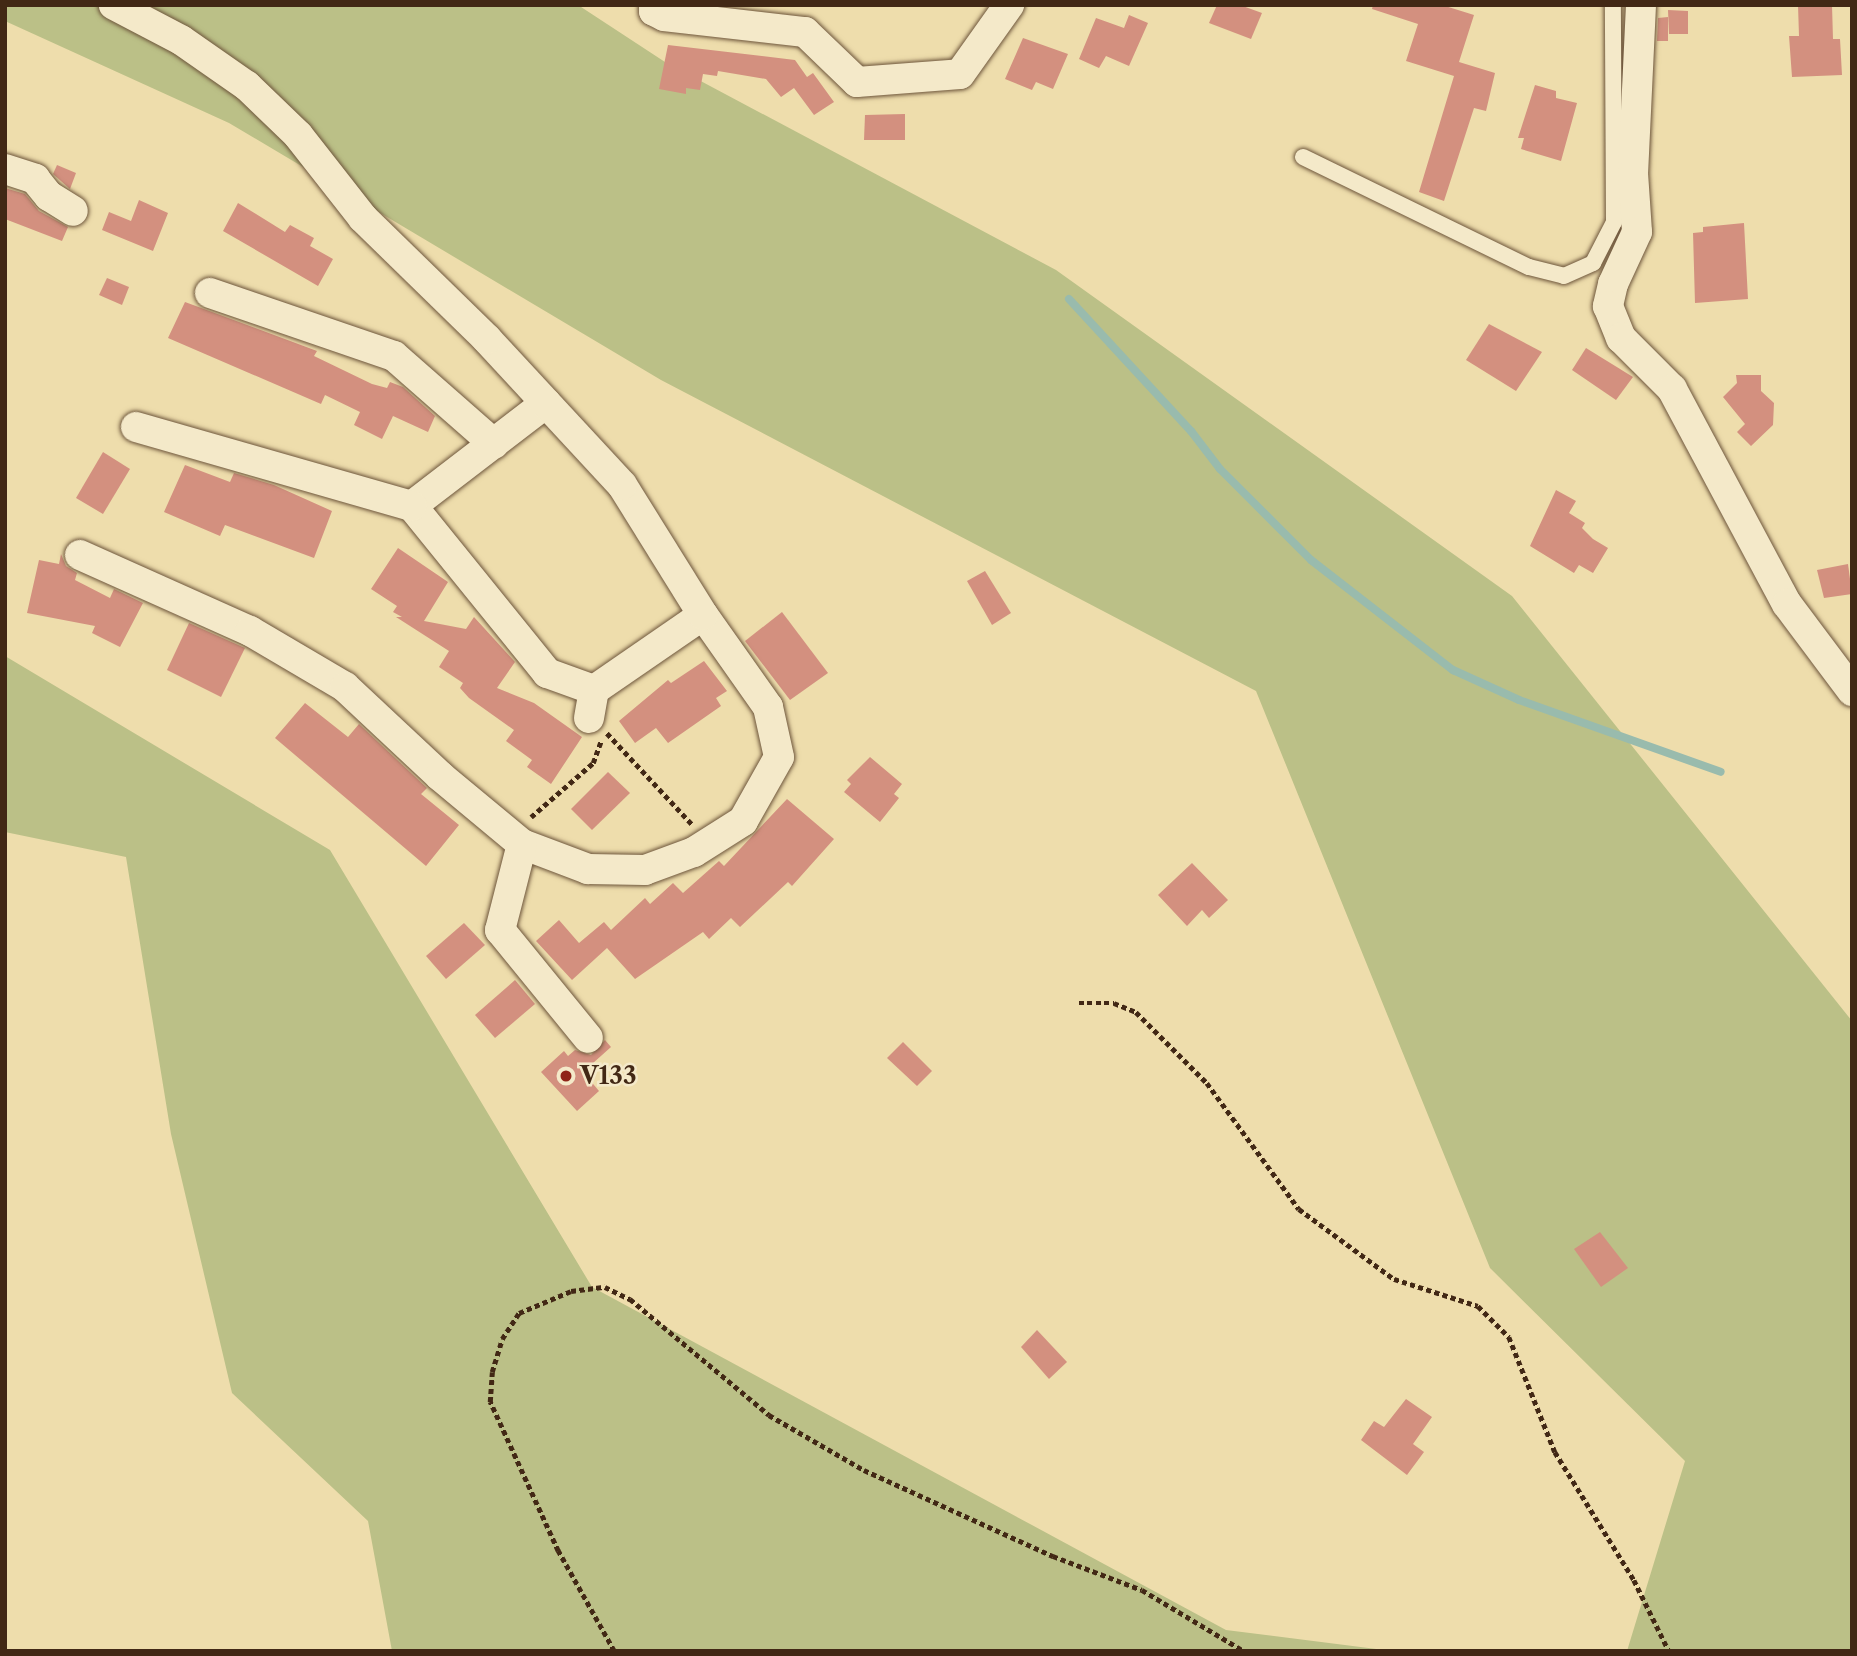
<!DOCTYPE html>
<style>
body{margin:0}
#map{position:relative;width:1857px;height:1656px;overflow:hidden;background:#eeddac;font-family:"Libre Caslon Text",serif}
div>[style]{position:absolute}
.green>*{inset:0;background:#bbc087}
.stream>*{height:8px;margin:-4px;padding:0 4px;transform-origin:4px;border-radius:4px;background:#99bbad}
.building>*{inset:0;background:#d3907f}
.path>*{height:4.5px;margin-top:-2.25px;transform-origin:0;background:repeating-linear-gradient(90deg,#422815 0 5px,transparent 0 8.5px)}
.roads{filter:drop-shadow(0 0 2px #6d553b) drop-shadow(0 0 2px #6d553b)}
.lane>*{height:16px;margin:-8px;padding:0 8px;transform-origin:8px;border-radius:8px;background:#f4e9c9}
.street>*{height:30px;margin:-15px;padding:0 15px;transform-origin:15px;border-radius:15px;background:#f4e9c9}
.dots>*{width:19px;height:19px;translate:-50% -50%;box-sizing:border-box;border:4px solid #f4e9c9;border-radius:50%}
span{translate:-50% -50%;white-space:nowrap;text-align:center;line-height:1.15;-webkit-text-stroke:5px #f4e9c9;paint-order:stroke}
.poi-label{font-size:24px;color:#422815;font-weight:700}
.left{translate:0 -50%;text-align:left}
.frame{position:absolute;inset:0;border:7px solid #422815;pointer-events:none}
</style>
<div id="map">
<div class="green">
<div style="clip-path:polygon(5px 5px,578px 5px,665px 62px,1056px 270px,1512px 596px,1852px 1021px,1852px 1651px,1627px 1651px,1685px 1461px,1490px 1268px,1256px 691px,661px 380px,229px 123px,5px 21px)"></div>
<div style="clip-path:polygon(5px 656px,330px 850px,592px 1287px,1226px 1630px,1392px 1651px,392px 1651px,368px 1521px,232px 1393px,171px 1134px,126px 857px,5px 832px)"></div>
</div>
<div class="stream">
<div style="left:1069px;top:299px;width:180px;rotate:47.3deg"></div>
<div style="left:1191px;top:431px;width:48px;rotate:52.7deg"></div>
<div style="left:1220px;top:469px;width:129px;rotate:45deg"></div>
<div style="left:1311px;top:560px;width:180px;rotate:37.8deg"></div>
<div style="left:1453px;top:670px;width:72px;rotate:24.4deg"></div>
<div style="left:1519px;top:700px;width:214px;rotate:19.6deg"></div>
</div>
<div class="building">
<div style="clip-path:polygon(1217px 5px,1240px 5px,1262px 13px,1251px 39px,1209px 23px)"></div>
<div style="clip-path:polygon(1373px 5px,1442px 5px,1474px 15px,1459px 62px,1495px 73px,1486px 111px,1474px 108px,1444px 201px,1419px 192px,1454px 76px,1406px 61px,1418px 24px,1372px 9px)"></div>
<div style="clip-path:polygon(1798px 5px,1832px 5px,1833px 39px,1840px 39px,1842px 75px,1792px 77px,1789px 36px,1799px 36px)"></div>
<div style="clip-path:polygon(1668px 10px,1688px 11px,1688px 34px,1669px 34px)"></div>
<div style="clip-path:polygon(1129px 15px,1148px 23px,1129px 66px,1106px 56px,1099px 68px,1079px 59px,1096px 18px,1124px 28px)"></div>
<div style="clip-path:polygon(1668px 17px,1668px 41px,1657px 41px,1658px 18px)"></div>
<div style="clip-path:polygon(1023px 38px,1068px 54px,1053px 89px,1036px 82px,1032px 90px,1005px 79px)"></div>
<div style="clip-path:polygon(668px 45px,795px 60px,807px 77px,813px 73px,834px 102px,814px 115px,794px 88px,781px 97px,766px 79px,718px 71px,717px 76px,703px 74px,700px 90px,686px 88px,686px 94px,659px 89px)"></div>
<div style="clip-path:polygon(1535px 85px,1556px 91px,1556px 98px,1577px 103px,1561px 161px,1521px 149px,1524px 138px,1518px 138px)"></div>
<div style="clip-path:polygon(905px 114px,905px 140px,864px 140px,865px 115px)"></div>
<div style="clip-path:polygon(57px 165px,76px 173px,70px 189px,53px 174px)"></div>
<div style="clip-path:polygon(5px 188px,25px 194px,39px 211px,68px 227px,62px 241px,5px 219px)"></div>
<div style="clip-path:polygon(139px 200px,168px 213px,153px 251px,102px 230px,109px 212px,131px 221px)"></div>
<div style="clip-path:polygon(238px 203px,285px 232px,290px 225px,314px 238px,310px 246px,333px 259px,318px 286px,223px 231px)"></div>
<div style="clip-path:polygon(1744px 223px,1748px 299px,1695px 303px,1693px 233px,1703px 232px,1703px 227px)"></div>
<div style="clip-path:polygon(107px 278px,129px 287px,122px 305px,99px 295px)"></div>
<div style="clip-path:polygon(185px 302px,317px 351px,314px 356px,372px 384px,387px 388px,390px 382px,403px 387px,435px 416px,428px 432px,393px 416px,382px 439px,354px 425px,360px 412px,325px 395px,321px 404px,168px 338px)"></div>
<div style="clip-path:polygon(1489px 324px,1542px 352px,1516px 391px,1466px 360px)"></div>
<div style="clip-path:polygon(1586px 348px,1633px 377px,1616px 400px,1572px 370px)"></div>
<div style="clip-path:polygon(1736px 375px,1761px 375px,1761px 391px,1774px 403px,1773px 425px,1751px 446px,1737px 432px,1745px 424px,1723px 397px,1737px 383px)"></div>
<div style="clip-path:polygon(103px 452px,130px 469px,103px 514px,76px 498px)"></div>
<div style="clip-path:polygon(185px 465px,230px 482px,234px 473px,274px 485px,332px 511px,314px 558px,225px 525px,220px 536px,164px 512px)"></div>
<div style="clip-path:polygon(1556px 490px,1576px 501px,1569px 513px,1585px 523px,1582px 528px,1593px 539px,1608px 548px,1593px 573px,1579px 565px,1574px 573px,1530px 546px)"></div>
<div style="clip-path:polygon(398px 548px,448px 582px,424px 621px,466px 629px,474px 617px,515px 662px,497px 688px,534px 703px,582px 737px,551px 784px,527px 767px,532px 760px,506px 741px,514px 730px,469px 698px,460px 688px,463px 683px,439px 667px,449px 651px,396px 617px,402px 617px,393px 612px,397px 606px,371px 589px)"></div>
<div style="clip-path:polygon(61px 554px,66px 566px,77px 573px,75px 580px,110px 598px,114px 589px,143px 603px,120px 647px,92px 633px,95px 626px,27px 613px,39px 560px,59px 564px)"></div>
<div style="clip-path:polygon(1848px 564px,1852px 594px,1824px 598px,1817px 570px)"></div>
<div style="clip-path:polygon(985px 571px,1011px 613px,992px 625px,967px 581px)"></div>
<div style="clip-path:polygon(782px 612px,828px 673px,790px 700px,745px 641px)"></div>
<div style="clip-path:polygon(189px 623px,245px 648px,221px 697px,167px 670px)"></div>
<div style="clip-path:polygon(704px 661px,727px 691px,716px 698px,721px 706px,668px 743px,656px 728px,635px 743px,619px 721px,668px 680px,671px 683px)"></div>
<div style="clip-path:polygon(305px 703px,348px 737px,359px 724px,427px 788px,421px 794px,459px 825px,426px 866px,275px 738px)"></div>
<div style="clip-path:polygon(870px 757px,902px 784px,894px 794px,899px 798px,880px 822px,844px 792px,851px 784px,847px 780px)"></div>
<div style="clip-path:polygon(608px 772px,630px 793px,592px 830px,571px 809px)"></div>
<div style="clip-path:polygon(787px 799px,834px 839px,792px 886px,788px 882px,740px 927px,731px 918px,709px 939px,703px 932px,635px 979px,607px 948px,572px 980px,536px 941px,559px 920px,579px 943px,604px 922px,611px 930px,645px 898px,650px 904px,673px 883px,683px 893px,719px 861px,724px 866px)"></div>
<div style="clip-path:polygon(1192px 863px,1228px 900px,1209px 918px,1202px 910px,1187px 926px,1158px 895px)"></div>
<div style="clip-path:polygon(464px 923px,485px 945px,446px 979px,426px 956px)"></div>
<div style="clip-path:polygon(515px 980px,535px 1004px,495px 1038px,475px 1015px)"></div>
<div style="clip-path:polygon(605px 1040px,611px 1047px,583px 1072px,599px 1091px,577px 1111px,541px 1072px,564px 1051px,568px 1056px,575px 1050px,591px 1055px)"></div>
<div style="clip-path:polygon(903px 1042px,932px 1071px,917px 1086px,887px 1058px)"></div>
<div style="clip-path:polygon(1600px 1232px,1628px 1268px,1601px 1287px,1574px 1249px)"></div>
<div style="clip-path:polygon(1037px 1330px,1067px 1362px,1049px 1379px,1021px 1347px)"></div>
<div style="clip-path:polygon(1406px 1399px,1432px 1417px,1413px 1444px,1424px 1452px,1407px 1475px,1361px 1440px,1374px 1421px,1384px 1427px)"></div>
</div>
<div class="path">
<div style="left:607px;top:733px;width:125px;rotate:47deg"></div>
<div style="left:531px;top:817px;width:82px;rotate:-41.1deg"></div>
<div style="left:593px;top:763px;width:23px;rotate:-70deg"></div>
<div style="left:1079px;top:1003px;width:35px"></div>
<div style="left:1114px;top:1003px;width:24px;rotate:22deg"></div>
<div style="left:1136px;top:1012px;width:100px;rotate:45deg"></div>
<div style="left:1207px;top:1083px;width:156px;rotate:53.9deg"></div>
<div style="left:1299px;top:1209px;width:118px;rotate:36.4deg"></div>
<div style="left:1394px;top:1279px;width:88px;rotate:17.8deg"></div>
<div style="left:1478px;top:1306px;width:44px;rotate:45deg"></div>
<div style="left:1509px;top:1337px;width:124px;rotate:68.2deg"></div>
<div style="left:1555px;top:1452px;width:150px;rotate:58.3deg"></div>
<div style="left:1634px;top:1580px;width:79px;rotate:63.8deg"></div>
<div style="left:614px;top:1651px;width:115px;rotate:-119.2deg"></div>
<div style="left:558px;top:1551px;width:164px;rotate:-114.5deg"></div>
<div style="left:490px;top:1402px;width:30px;rotate:-86deg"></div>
<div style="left:492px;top:1372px;width:34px;rotate:-73deg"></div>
<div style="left:502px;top:1339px;width:31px;rotate:-57deg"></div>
<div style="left:519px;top:1313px;width:56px;rotate:-22.9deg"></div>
<div style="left:571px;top:1291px;width:34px;rotate:-7deg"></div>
<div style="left:605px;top:1287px;width:28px;rotate:26deg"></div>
<div style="left:630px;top:1299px;width:181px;rotate:39.8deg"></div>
<div style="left:769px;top:1415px;width:110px;rotate:30.1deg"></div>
<div style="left:864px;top:1470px;width:208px;rotate:24.5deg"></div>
<div style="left:1053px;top:1556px;width:95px;rotate:20.9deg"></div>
<div style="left:1142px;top:1590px;width:119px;rotate:30.9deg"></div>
</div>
<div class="roads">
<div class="lane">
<div style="left:1303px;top:157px;width:251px;rotate:26deg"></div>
<div style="left:1529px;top:267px;width:36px;rotate:14deg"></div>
<div style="left:1564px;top:276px;width:32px;rotate:-24deg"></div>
<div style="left:1593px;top:263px;width:46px;rotate:-62.9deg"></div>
<div style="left:1614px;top:222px;width:217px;rotate:-90.3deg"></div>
</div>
<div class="street">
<div style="left:654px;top:5px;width:6px;rotate:90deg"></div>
<div style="left:654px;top:11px;width:11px;rotate:27deg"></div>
<div style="left:664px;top:16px;width:142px;rotate:6.5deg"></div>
<div style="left:805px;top:32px;width:72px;rotate:43.9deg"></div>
<div style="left:857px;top:82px;width:103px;rotate:-4.4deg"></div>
<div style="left:960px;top:74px;width:85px;rotate:-54.6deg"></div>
<div style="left:1641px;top:5px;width:168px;rotate:92.7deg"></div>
<div style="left:1633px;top:173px;width:59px;rotate:86.1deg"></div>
<div style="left:1637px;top:232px;width:57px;rotate:114.8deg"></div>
<div style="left:1613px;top:284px;width:23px;rotate:103deg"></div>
<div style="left:1608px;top:306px;width:35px;rotate:68deg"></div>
<div style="left:1621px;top:338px;width:72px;rotate:45deg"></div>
<div style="left:1672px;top:389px;width:244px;rotate:61.9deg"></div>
<div style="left:1787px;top:604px;width:109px;rotate:53.2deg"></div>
<div style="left:5px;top:169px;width:32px;rotate:18deg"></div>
<div style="left:35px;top:179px;width:22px;rotate:51deg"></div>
<div style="left:49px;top:196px;width:28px;rotate:32deg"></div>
<div style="left:210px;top:293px;width:194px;rotate:18.9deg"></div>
<div style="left:394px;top:356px;width:133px;rotate:41.3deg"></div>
<div style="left:546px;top:403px;width:169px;rotate:142.5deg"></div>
<div style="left:412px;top:506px;width:215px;rotate:51deg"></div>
<div style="left:547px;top:673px;width:50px;rotate:19.9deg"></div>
<div style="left:594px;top:690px;width:132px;rotate:-34.5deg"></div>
<div style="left:136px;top:427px;width:287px;rotate:16deg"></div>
<div style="left:80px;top:555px;width:186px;rotate:24.1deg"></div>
<div style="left:250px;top:631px;width:110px;rotate:30.5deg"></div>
<div style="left:345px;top:687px;width:130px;rotate:43.1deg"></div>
<div style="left:440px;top:776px;width:107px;rotate:39.7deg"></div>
<div style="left:522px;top:844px;width:71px;rotate:20.7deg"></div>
<div style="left:588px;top:869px;width:57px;rotate:1deg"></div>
<div style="left:645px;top:870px;width:52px;rotate:-20.2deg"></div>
<div style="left:694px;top:852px;width:58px;rotate:-32.3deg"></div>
<div style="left:743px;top:821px;width:73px;rotate:-60.6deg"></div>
<div style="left:779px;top:757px;width:51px;rotate:-102.4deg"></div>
<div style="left:768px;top:707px;width:113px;rotate:-125.2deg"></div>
<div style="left:703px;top:615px;width:153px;rotate:-121.9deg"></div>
<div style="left:622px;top:485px;width:199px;rotate:-132.8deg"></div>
<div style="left:487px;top:339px;width:173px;rotate:-135.7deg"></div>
<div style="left:363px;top:218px;width:105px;rotate:-128.1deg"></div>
<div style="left:298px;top:135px;width:71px;rotate:-136.1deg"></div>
<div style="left:247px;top:86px;width:80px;rotate:-145.1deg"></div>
<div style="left:181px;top:40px;width:76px;rotate:-152.4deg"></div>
<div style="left:589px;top:718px;width:28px;rotate:-80deg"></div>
<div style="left:522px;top:844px;width:89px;rotate:104.3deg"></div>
<div style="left:500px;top:930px;width:139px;rotate:50.8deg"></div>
</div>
</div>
<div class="dots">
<div style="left:566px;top:1076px;background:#8f2418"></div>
</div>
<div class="poi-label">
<span class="left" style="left:580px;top:1076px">V133</span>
</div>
<div class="frame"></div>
</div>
